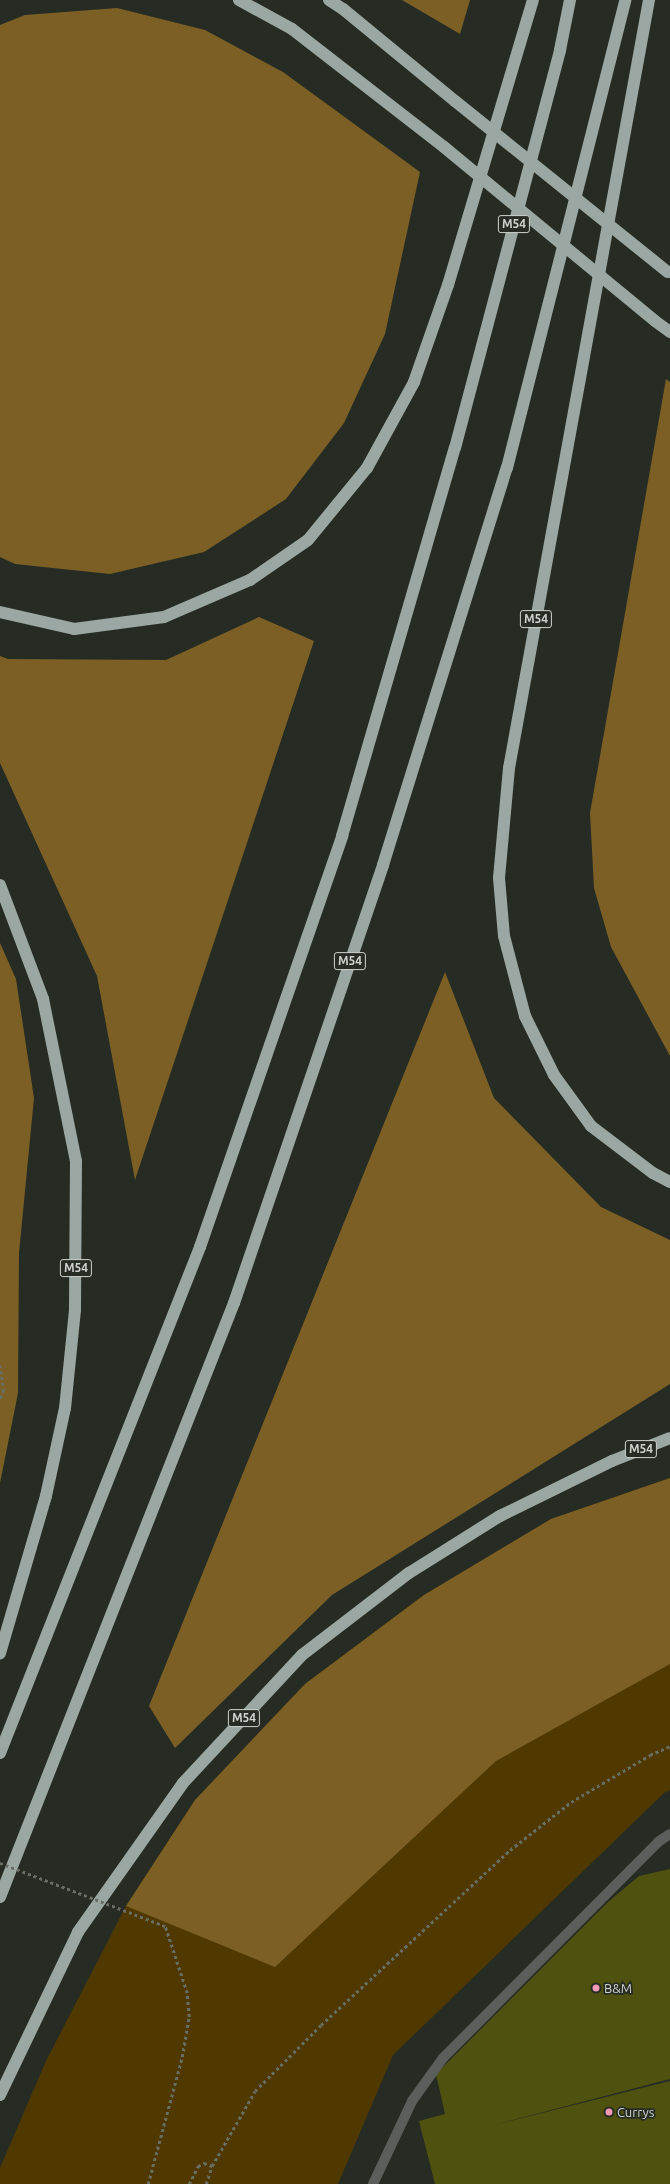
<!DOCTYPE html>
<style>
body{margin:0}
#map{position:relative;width:670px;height:2184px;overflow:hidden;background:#262c24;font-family:Ubuntu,sans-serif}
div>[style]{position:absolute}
.green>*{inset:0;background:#503900}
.forest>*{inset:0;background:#7b5f24}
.building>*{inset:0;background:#4f510e}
.path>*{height:2.5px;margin-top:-1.25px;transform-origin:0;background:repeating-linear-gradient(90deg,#686d66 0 3px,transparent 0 6px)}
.service>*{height:10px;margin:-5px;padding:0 5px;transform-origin:5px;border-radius:5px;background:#5a5f5c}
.motorway>*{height:12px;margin:-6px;padding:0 6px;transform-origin:6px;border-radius:6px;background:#9ba7a2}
.path-bridge>*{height:2.5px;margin-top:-1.25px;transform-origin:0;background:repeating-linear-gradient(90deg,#686d66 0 3px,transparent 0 6px)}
.motorway-bridge>*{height:12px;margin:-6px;padding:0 6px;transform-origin:6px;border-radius:6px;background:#9ba7a2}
.dots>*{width:11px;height:11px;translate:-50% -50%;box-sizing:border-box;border:2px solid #262c24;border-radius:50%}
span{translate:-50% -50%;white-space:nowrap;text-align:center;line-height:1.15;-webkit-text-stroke:3.5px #262c24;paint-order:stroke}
.shield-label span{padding:1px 3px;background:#262c24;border:1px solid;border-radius:3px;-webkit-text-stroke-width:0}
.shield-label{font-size:12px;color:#cfd3ce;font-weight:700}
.poi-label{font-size:13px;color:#cfd3ce}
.left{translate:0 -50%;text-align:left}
</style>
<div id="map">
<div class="green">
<div style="clip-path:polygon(670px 1478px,670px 1790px,664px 1793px,393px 2055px,338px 2184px,0 2184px,0 2168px,46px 2061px,126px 1906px,195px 1800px,305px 1684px,424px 1595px,551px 1519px)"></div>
</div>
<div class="forest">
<div style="clip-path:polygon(402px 0,470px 0,460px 34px)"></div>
<div style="clip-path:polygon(117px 8px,205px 30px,283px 72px,420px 172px,385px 334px,344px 423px,286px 499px,204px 552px,110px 574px,15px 564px,0 557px,0 25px,25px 15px)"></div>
<div style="clip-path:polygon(666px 379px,670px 382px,670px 1056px,611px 947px,594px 888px,590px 813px)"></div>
<div style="clip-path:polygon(259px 617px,314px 641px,135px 1180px,97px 976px,0 763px,0 656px,8px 659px,166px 660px)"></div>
<div style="clip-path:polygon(0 943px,16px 979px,34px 1098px,19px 1253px,18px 1393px,0 1483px)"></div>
<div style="clip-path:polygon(445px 972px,494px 1098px,601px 1207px,670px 1240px,670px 1384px,332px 1595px,175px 1748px,149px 1706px)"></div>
<div style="clip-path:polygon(670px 1478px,670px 1664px,496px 1761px,275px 1967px,126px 1906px,195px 1800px,305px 1684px,424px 1595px,551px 1519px)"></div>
</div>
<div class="building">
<div style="clip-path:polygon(670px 1869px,670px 2079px,490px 2126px,670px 2081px,670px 2184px,435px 2184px,419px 2121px,445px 2114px,436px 2074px,607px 1903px,639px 1876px)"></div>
</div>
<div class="path">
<div style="left:0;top:1365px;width:25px;rotate:81deg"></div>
<div style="left:4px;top:1390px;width:11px;rotate:112deg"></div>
<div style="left:148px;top:2184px;width:131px;rotate:-75deg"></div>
<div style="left:182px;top:2057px;width:41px;rotate:-80.1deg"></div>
<div style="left:189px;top:2017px;width:24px;rotate:-95deg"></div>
<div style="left:187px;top:1993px;width:71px;rotate:-108.2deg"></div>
<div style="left:189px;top:2184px;width:20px;rotate:-63deg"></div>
<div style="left:198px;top:2166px;width:7px;rotate:-27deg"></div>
<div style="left:204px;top:2163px;width:9px;rotate:21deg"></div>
<div style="left:206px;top:2184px;width:19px;rotate:-72deg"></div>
<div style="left:212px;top:2166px;width:86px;rotate:-60.2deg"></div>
<div style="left:255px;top:2091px;width:93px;rotate:-45deg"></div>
<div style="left:321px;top:2025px;width:258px;rotate:-42.8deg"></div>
<div style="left:510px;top:1850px;width:78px;rotate:-38.2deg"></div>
<div style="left:571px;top:1802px;width:92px;rotate:-30.7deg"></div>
<div style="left:650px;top:1755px;width:22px;rotate:-24deg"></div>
</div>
<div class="service">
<div style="left:373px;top:2184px;width:92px;rotate:-64.8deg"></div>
<div style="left:412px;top:2101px;width:53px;rotate:-54.2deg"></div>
<div style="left:443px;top:2058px;width:305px;rotate:-45.1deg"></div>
<div style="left:658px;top:1842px;width:14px;rotate:-34deg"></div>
</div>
<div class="motorway">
<div style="left:239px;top:0;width:60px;rotate:28.7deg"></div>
<div style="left:292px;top:29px;width:192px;rotate:37.8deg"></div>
<div style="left:329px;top:0;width:17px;rotate:33deg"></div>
<div style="left:343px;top:9px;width:145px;rotate:39.4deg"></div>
<div style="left:649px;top:0;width:781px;rotate:100.33deg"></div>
<div style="left:509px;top:768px;width:110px;rotate:95.2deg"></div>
<div style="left:499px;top:878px;width:58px;rotate:85.1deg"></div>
<div style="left:504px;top:936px;width:83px;rotate:75.3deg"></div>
<div style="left:525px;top:1016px;width:66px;rotate:63.8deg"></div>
<div style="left:554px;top:1075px;width:63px;rotate:54deg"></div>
<div style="left:591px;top:1126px;width:78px;rotate:37.2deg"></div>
<div style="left:653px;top:1173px;width:19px;rotate:28deg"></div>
<div style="left:655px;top:321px;width:19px;rotate:36deg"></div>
<div style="left:0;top:612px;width:76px;rotate:12.9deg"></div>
<div style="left:74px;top:629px;width:91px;rotate:-7.6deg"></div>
<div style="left:164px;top:617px;width:94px;rotate:-23.3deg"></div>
<div style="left:250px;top:580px;width:70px;rotate:-34.6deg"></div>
<div style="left:308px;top:540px;width:93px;rotate:-50.7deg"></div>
<div style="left:367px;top:468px;width:98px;rotate:-61.3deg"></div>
<div style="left:414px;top:382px;width:103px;rotate:-70.7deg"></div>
<div style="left:448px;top:285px;width:297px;rotate:-73.4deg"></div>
<div style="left:0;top:885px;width:122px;rotate:69.3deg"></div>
<div style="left:43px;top:999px;width:165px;rotate:78.5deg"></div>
<div style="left:76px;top:1161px;width:149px;rotate:90.4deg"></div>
<div style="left:75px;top:1310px;width:99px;rotate:95.8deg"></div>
<div style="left:65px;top:1408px;width:90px;rotate:102.2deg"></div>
<div style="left:46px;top:1496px;width:164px;rotate:106.3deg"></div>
<div style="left:0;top:1753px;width:544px;rotate:-68.43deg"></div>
<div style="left:200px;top:1247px;width:435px;rotate:-70.9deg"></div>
<div style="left:342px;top:836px;width:404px;rotate:-73.8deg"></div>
<div style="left:455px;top:448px;width:412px;rotate:-75.2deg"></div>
<div style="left:560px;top:50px;width:51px;rotate:-78.7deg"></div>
<div style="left:0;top:1897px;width:638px;rotate:-68.5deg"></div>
<div style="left:234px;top:1303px;width:463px;rotate:-71.2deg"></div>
<div style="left:383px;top:865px;width:416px;rotate:-72.7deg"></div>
<div style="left:507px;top:468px;width:483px;rotate:-75.8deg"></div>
<div style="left:0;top:2095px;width:181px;rotate:-64.4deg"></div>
<div style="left:78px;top:1932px;width:182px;rotate:-54.8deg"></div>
<div style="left:183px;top:1783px;width:175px;rotate:-47.1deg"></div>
<div style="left:302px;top:1655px;width:135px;rotate:-37.5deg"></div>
<div style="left:409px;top:1573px;width:107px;rotate:-32.1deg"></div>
<div style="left:500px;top:1516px;width:125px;rotate:-26.2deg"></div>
<div style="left:612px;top:1461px;width:62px;rotate:-21.6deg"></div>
</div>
<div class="path-bridge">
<div style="left:0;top:1863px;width:177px;rotate:20.9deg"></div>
</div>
<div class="motorway-bridge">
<div style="left:455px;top:101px;width:273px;rotate:38.8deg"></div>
<div style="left:444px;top:147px;width:273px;rotate:39.5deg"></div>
</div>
<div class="dots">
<div style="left:596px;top:1988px;background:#f09ab5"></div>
<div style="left:609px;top:2112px;background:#f09ab5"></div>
</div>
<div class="shield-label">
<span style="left:514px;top:224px">M54</span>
<span style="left:536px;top:619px">M54</span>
<span style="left:350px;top:961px">M54</span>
<span style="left:76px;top:1268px">M54</span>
<span style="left:641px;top:1449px">M54</span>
<span style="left:244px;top:1718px">M54</span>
</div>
<div class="poi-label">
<span class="left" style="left:604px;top:1988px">B&amp;M</span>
<span class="left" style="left:617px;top:2112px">Currys</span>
</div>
</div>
